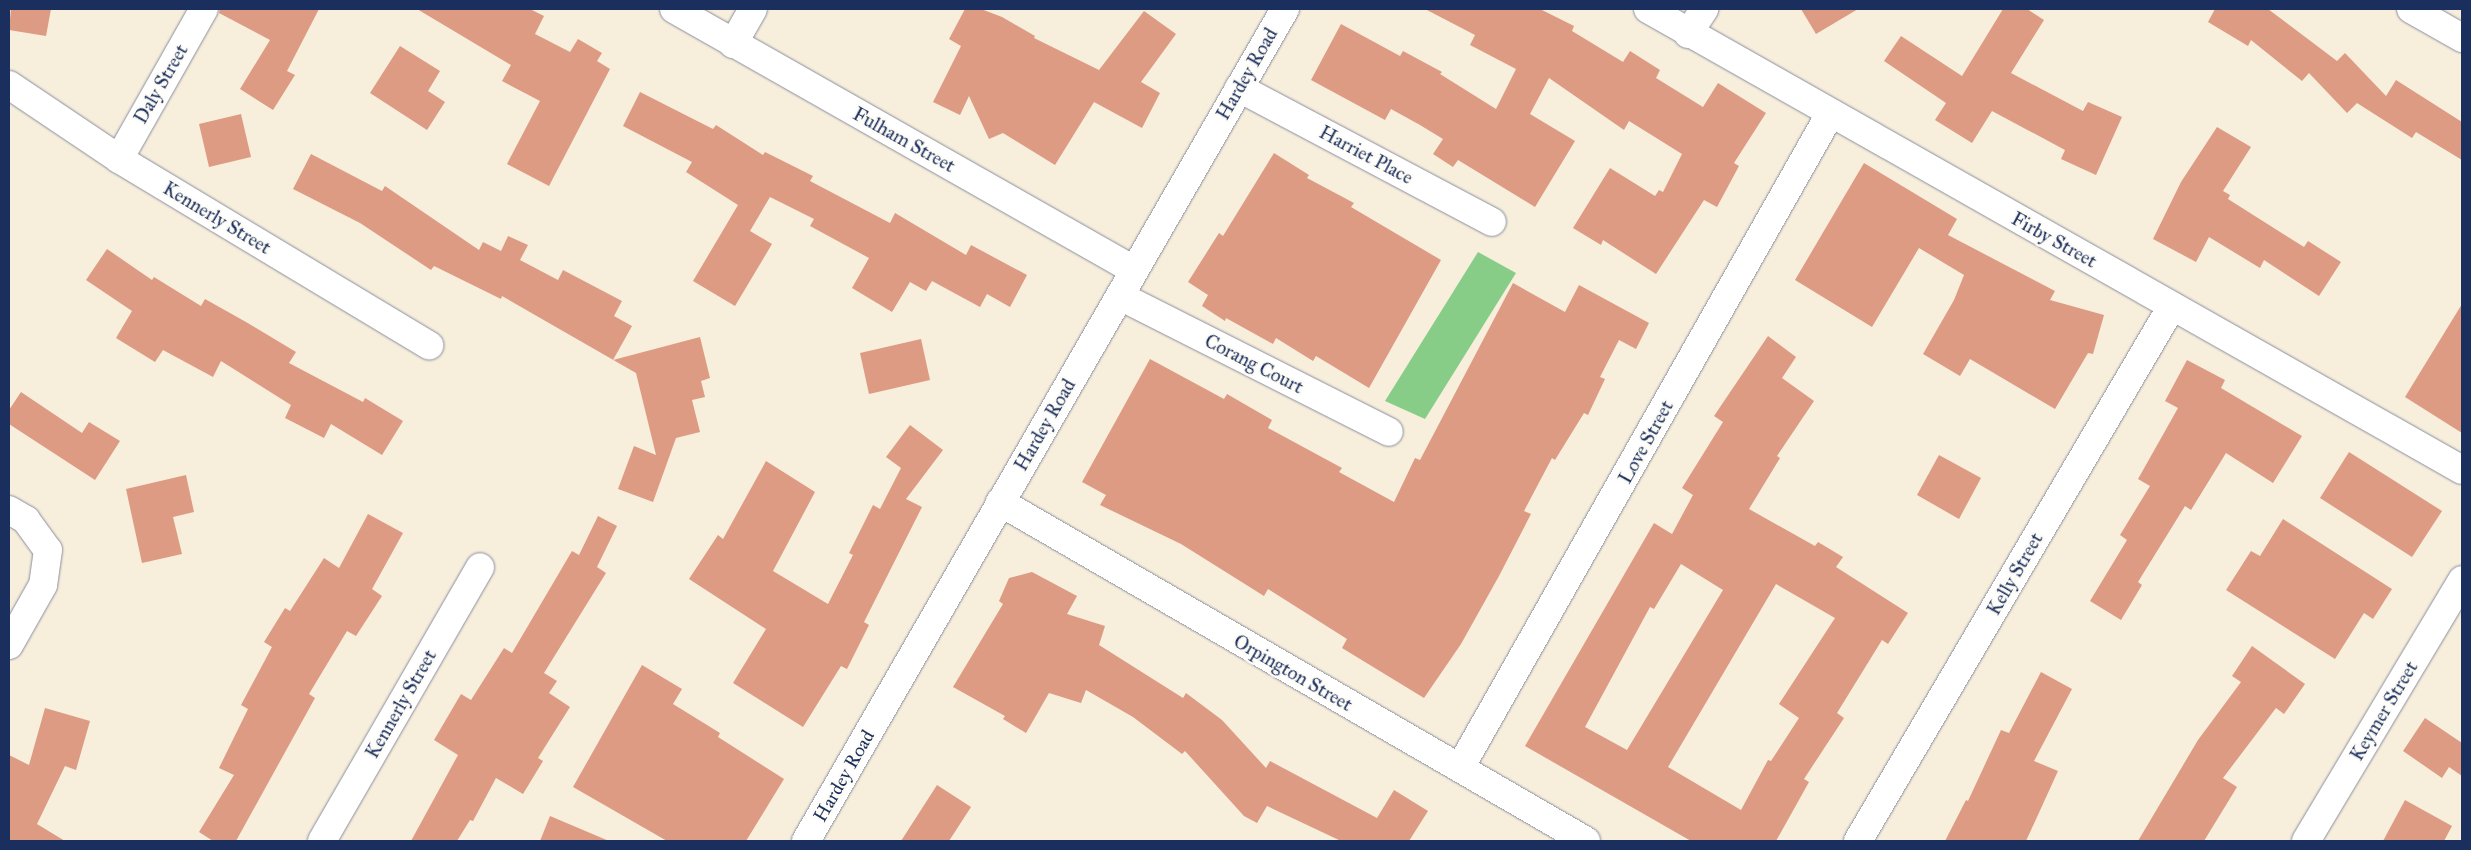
<!DOCTYPE html>
<style>
body{margin:0}
#map{position:relative;width:2471px;height:850px;overflow:hidden;background:#f7eedc;font-family:"IM FELL Great Primer",serif}
div>[style]{position:absolute}
.green>*{inset:0;background:#88cd87}
.building>*{inset:0;background:#dd9b83}
.roads{filter:drop-shadow(0 0 1px #898e9d) drop-shadow(0 0 1px #898e9d)}
.minor>*{height:28px;margin:-14px;padding:0 14px;transform-origin:14px;border-radius:14px;background:#fff}
span{translate:-50% -50%;white-space:nowrap;text-align:center;line-height:1.15;-webkit-text-stroke:5px #fdfcf7;paint-order:stroke}
.street-label{font-size:19px;color:#1b2f5e}
.frame{position:absolute;inset:0;border:10px solid #1b2f5e;pointer-events:none}
</style>
<div id="map">
<div class="green">
<div style="clip-path:polygon(1478px 252px,1516px 273px,1425px 419px,1385px 401px)"></div>
</div>
<div class="building">
<div style="clip-path:polygon(11px 9px,51px 9px,46px 36px,9px 30px)"></div>
<div style="clip-path:polygon(220px 9px,319px 9px,287px 71px,295px 75px,273px 110px,240px 89px,270px 40px,219px 13px)"></div>
<div style="clip-path:polygon(417px 9px,530px 9px,544px 16px,535px 34px,570px 52px,578px 39px,602px 53px,597px 61px,610px 69px,549px 186px,507px 164px,540px 101px,502px 81px,511px 65px)"></div>
<div style="clip-path:polygon(965px 9px,981px 9px,1002px 17px,1035px 36px,1034px 38px,1099px 70px,1144px 11px,1176px 34px,1141px 82px,1160px 93px,1142px 128px,1094px 102px,1055px 165px,1003px 133px,989px 139px,969px 96px,960px 115px,933px 102px,961px 46px,949px 39px)"></div>
<div style="clip-path:polygon(1425px 9px,1540px 9px,1574px 26px,1572px 31px,1623px 62px,1630px 51px,1660px 70px,1656px 78px,1703px 107px,1718px 83px,1766px 113px,1734px 163px,1739px 166px,1717px 207px,1704px 200px,1656px 274px,1603px 240px,1601px 245px,1573px 228px,1610px 168px,1655px 196px,1659px 190px,1663px 192px,1682px 154px,1629px 121px,1624px 130px,1549px 78px,1530px 114px,1575px 141px,1535px 207px,1458px 160px,1453px 167px,1433px 154px,1443px 139px,1420px 125px,1391px 109px,1385px 120px,1311px 80px,1341px 24px,1400px 56px,1403px 51px,1442px 72px,1440px 74px,1496px 109px,1516px 69px,1470px 45px,1475px 35px)"></div>
<div style="clip-path:polygon(1801px 9px,1858px 9px,1816px 34px)"></div>
<div style="clip-path:polygon(2003px 9px,2027px 9px,2044px 20px,2011px 73px,2083px 111px,2088px 102px,2122px 117px,2096px 175px,2061px 159px,2065px 150px,1992px 111px,1972px 143px,1935px 120px,1946px 103px,1884px 61px,1901px 36px,1962px 76px)"></div>
<div style="clip-path:polygon(2215px 9px,2268px 9px,2337px 61px,2345px 53px,2386px 96px,2396px 80px,2462px 122px,2462px 160px,2416px 132px,2412px 138px,2357px 103px,2347px 113px,2309px 73px,2302px 81px,2251px 40px,2248px 46px,2208px 22px)"></div>
<div style="clip-path:polygon(400px 46px,440px 71px,428px 91px,445px 102px,427px 130px,370px 93px)"></div>
<div style="clip-path:polygon(640px 92px,713px 129px,716px 125px,763px 155px,765px 152px,813px 176px,810px 181px,890px 223px,895px 213px,966px 255px,971px 245px,1027px 275px,1010px 307px,987px 294px,980px 307px,932px 281px,926px 291px,910px 282px,892px 312px,852px 288px,869px 258px,810px 226px,814px 219px,770px 197px,750px 231px,772px 244px,735px 306px,693px 281px,738px 205px,686px 172px,692px 162px,623px 126px)"></div>
<div style="clip-path:polygon(241px 114px,251px 157px,209px 167px,199px 124px)"></div>
<div style="clip-path:polygon(2217px 127px,2251px 147px,2223px 191px,2230px 195px,2228px 199px,2304px 247px,2308px 241px,2341px 262px,2319px 296px,2264px 260px,2260px 268px,2209px 237px,2196px 262px,2153px 239px,2181px 182px)"></div>
<div style="clip-path:polygon(1274px 153px,1309px 175px,1307px 178px,1354px 203px,1351px 207px,1441px 260px,1369px 388px,1316px 356px,1313px 361px,1276px 338px,1273px 344px,1226px 318px,1225px 321px,1202px 306px,1208px 295px,1188px 282px,1219px 233px,1223px 236px)"></div>
<div style="clip-path:polygon(311px 154px,382px 191px,385px 186px,479px 250px,483px 242px,501px 251px,508px 236px,528px 245px,520px 260px,558px 280px,563px 270px,622px 301px,614px 316px,632px 326px,613px 360px,700px 337px,710px 378px,701px 381px,705px 397px,692px 400px,700px 432px,676px 438px,653px 502px,618px 489px,634px 446px,656px 455px,636px 373px,502px 296px,501px 299px,434px 266px,431px 270px,360px 223px,293px 189px)"></div>
<div style="clip-path:polygon(1864px 163px,1957px 219px,1948px 235px,2055px 291px,2050px 300px,2104px 315px,2093px 354px,2088px 353px,2055px 409px,1970px 359px,1960px 376px,1923px 354px,1954px 300px,1964px 275px,1919px 248px,1872px 327px,1795px 280px)"></div>
<div style="clip-path:polygon(107px 249px,152px 280px,154px 277px,201px 306px,205px 299px,246px 322px,296px 352px,289px 363px,363px 402px,365px 398px,403px 421px,382px 455px,331px 424px,324px 438px,285px 418px,291px 405px,221px 361px,213px 377px,163px 350px,155px 362px,116px 338px,132px 311px,86px 280px)"></div>
<div style="clip-path:polygon(1513px 283px,1565px 312px,1579px 285px,1649px 323px,1636px 349px,1619px 340px,1600px 377px,1605px 379px,1588px 415px,1584px 413px,1555px 460px,1552px 458px,1524px 511px,1531px 514px,1499px 576px,1461px 644px,1424px 698px,1342px 648px,1347px 639px,1268px 589px,1264px 596px,1181px 544px,1100px 505px,1106px 495px,1082px 482px,1150px 359px,1224px 399px,1227px 394px,1272px 420px,1268px 428px,1342px 468px,1339px 472px,1394px 502px,1415px 458px,1420px 460px)"></div>
<div style="clip-path:polygon(2462px 304px,2462px 433px,2405px 397px)"></div>
<div style="clip-path:polygon(evenodd,1768px 336px,1796px 357px,1782px 378px,1814px 401px,1777px 456px,1780px 458px,1749px 509px,1815px 546px,1818px 542px,1843px 557px,1836px 567px,1908px 613px,1888px 644px,1882px 640px,1837px 713px,1844px 718px,1804px 779px,1809px 782px,1776px 841px,1691px 841px,1525px 746px,1654px 523px,1672px 534px,1693px 495px,1682px 488px,1723px 422px,1714px 416px,1768px 336px,1681px 564px,1723px 590px,1627px 750px,1585px 727px,1650px 607px,1654px 609px,1681px 564px,1768px 336px,1776px 584px,1835px 618px,1779px 704px,1799px 718px,1771px 761px,1768px 760px,1741px 810px,1668px 767px,1776px 584px)"></div>
<div style="clip-path:polygon(921px 339px,930px 380px,869px 394px,860px 353px)"></div>
<div style="clip-path:polygon(2187px 360px,2225px 380px,2221px 388px,2302px 436px,2273px 483px,2226px 453px,2191px 510px,2185px 506px,2138px 582px,2142px 585px,2121px 620px,2090px 601px,2127px 540px,2120px 535px,2150px 486px,2138px 479px,2178px 408px,2165px 401px)"></div>
<div style="clip-path:polygon(21px 392px,82px 433px,89px 422px,120px 441px,95px 480px,9px 424px,9px 410px)"></div>
<div style="clip-path:polygon(910px 425px,943px 450px,906px 499px,922px 507px,864px 622px,869px 625px,847px 669px,841px 666px,803px 727px,733px 683px,766px 629px,689px 579px,718px 535px,723px 539px,766px 461px,815px 492px,773px 571px,828px 604px,853px 555px,849px 553px,873px 505px,880px 509px,901px 468px,886px 457px)"></div>
<div style="clip-path:polygon(2349px 452px,2442px 511px,2412px 557px,2320px 498px)"></div>
<div style="clip-path:polygon(1939px 455px,1981px 478px,1959px 519px,1917px 495px)"></div>
<div style="clip-path:polygon(186px 475px,194px 512px,173px 517px,182px 554px,142px 563px,126px 489px)"></div>
<div style="clip-path:polygon(368px 514px,403px 533px,372px 589px,382px 596px,356px 636px,347px 631px,309px 694px,315px 698px,236px 841px,213px 841px,199px 832px,234px 775px,219px 768px,248px 709px,241px 705px,272px 647px,264px 642px,285px 608px,290px 611px,324px 558px,339px 568px)"></div>
<div style="clip-path:polygon(598px 516px,617px 526px,597px 567px,606px 573px,544px 673px,557px 681px,549px 693px,570px 707px,538px 758px,543px 761px,523px 794px,496px 778px,473px 821px,470px 820px,457px 841px,411px 841px,458px 755px,434px 740px,461px 694px,471px 700px,504px 648px,512px 653px,572px 551px,579px 555px)"></div>
<div style="clip-path:polygon(2283px 519px,2392px 589px,2373px 619px,2364px 613px,2335px 659px,2226px 590px,2251px 551px,2260px 556px)"></div>
<div style="clip-path:polygon(1032px 572px,1077px 596px,1067px 614px,1105px 626px,1099px 645px,1183px 698px,1186px 693px,1222px 720px,1266px 768px,1270px 761px,1377px 818px,1394px 790px,1428px 811px,1409px 841px,1341px 841px,1267px 806px,1257px 823px,1244px 816px,1185px 751px,1182px 754px,1133px 717px,1086px 690px,1081px 703px,1049px 693px,1026px 733px,1003px 719px,1005px 716px,953px 687px,1003px 604px,999px 601px,1009px 578px)"></div>
<div style="clip-path:polygon(2252px 646px,2305px 684px,2284px 714px,2276px 708px,2223px 778px,2237px 787px,2204px 841px,2138px 841px,2198px 740px,2241px 682px,2232px 676px)"></div>
<div style="clip-path:polygon(642px 665px,682px 689px,673px 704px,720px 733px,718px 737px,784px 779px,746px 841px,667px 841px,573px 787px)"></div>
<div style="clip-path:polygon(2041px 672px,2072px 689px,2034px 761px,2058px 771px,2026px 841px,1945px 841px,1966px 800px,1968px 801px,2001px 730px,2009px 733px)"></div>
<div style="clip-path:polygon(45px 708px,90px 721px,76px 770px,65px 766px,37px 824px,65px 841px,9px 841px,9px 755px,29px 765px)"></div>
<div style="clip-path:polygon(2425px 718px,2462px 743px,2462px 776px,2449px 767px,2442px 778px,2403px 751px)"></div>
<div style="clip-path:polygon(937px 785px,971px 807px,949px 841px,901px 841px)"></div>
<div style="clip-path:polygon(2405px 800px,2452px 826px,2444px 841px,2383px 841px)"></div>
<div style="clip-path:polygon(550px 816px,609px 841px,540px 841px)"></div>
</div>
<div class="roads">
<div class="minor">
<div style="left:674px;top:9px;width:529px;rotate:29.57deg"></div>
<div style="left:1648px;top:9px;width:935px;rotate:29.52deg"></div>
<div style="left:2411px;top:9px;width:59px;rotate:29.6deg"></div>
<div style="left:1688px;top:34px;width:30px;rotate:-57deg"></div>
<div style="left:733px;top:44px;width:40px;rotate:-60.3deg"></div>
<div style="left:9px;top:85px;width:133px;rotate:33.9deg"></div>
<div style="left:119px;top:159px;width:362px;rotate:31deg"></div>
<div style="left:1239px;top:88px;width:286px;rotate:27.9deg"></div>
<div style="left:119px;top:159px;width:172px;rotate:-60.5deg"></div>
<div style="left:1120px;top:296px;width:301px;rotate:26.8deg"></div>
<div style="left:1000px;top:502px;width:677px;rotate:30.05deg"></div>
<div style="left:9px;top:510px;width:20px;rotate:30deg"></div>
<div style="left:26px;top:520px;width:37px;rotate:54deg"></div>
<div style="left:48px;top:550px;width:35px;rotate:98deg"></div>
<div style="left:43px;top:585px;width:69px;rotate:119.5deg"></div>
<div style="left:1460px;top:768px;width:751px;rotate:-60.5deg"></div>
<div style="left:322px;top:841px;width:316px;rotate:-60deg"></div>
<div style="left:806px;top:841px;width:960px;rotate:-60.07deg"></div>
<div style="left:1858px;top:841px;width:620px;rotate:-59.59deg"></div>
<div style="left:2306px;top:841px;width:304px;rotate:-59.1deg"></div>
</div>
</div>
<div class="street-label">
<span style="left:1247px;top:74px;rotate:-60deg">Hardey Road</span>
<span style="left:161px;top:84px;rotate:-60deg">Daly Street</span>
<span style="left:904px;top:140px;rotate:29deg">Fulham Street</span>
<span style="left:1366px;top:155px;rotate:28deg">Harriet Place</span>
<span style="left:217px;top:218px;rotate:31deg">Kennerly Street</span>
<span style="left:2054px;top:240px;rotate:29deg">Firby Street</span>
<span style="left:1254px;top:364px;rotate:27deg">Corang Court</span>
<span style="left:1045px;top:425px;rotate:-60deg">Hardey Road</span>
<span style="left:1646px;top:442px;rotate:-61deg">Love Street</span>
<span style="left:2015px;top:574px;rotate:-60deg">Kelly Street</span>
<span style="left:1293px;top:673px;rotate:30deg">Orpington Street</span>
<span style="left:401px;top:704px;rotate:-60deg">Kennerly Street</span>
<span style="left:2384px;top:711px;rotate:-59deg">Keymer Street</span>
<span style="left:844px;top:776px;rotate:-60deg">Hardey Road</span>
</div>
<div class="frame"></div>
</div>
